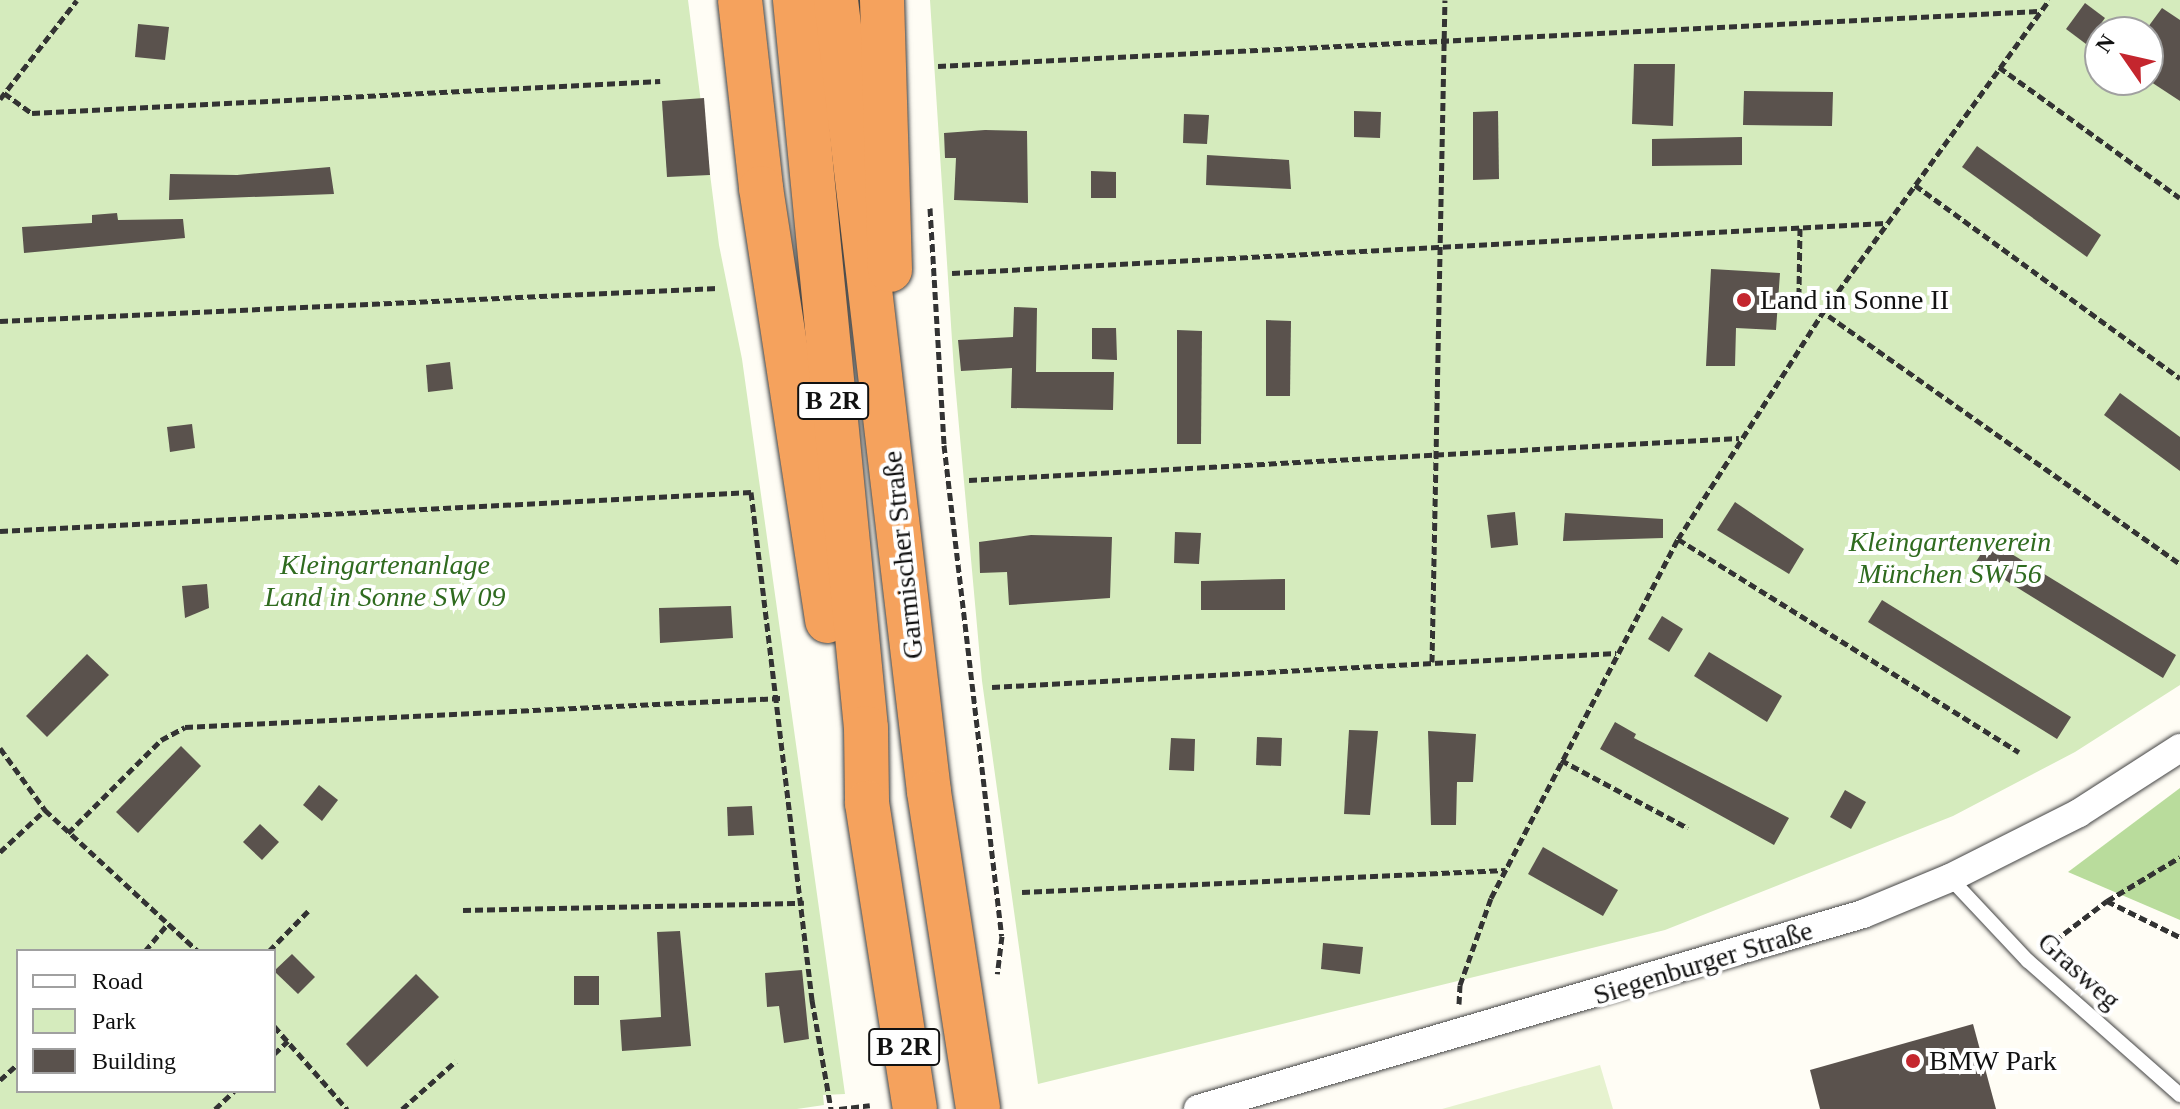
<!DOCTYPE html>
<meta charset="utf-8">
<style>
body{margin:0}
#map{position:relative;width:2180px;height:1109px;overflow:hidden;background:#fffdf5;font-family:Georgia,serif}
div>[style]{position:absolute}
.green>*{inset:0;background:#d5ebbd}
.forest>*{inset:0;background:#b9dc9c}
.pitch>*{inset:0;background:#e6f2cf}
.building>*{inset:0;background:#5a524d}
.path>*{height:5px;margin-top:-2.5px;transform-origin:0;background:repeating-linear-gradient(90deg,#333 0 8px,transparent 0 12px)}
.roads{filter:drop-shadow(0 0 2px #444) drop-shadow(0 0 2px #444)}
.lane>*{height:14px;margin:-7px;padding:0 7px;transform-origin:7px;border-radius:7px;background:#fff}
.street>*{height:28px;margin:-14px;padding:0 14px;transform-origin:14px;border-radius:14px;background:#fff}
.highway>*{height:44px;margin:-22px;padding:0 22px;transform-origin:22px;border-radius:22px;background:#f5a25d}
.dots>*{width:22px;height:22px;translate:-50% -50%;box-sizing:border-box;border:4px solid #fff;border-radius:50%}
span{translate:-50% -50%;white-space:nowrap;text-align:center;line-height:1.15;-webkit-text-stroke:8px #fff;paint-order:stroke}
.shield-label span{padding:2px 6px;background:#fff;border:2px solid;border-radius:6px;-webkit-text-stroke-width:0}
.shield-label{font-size:26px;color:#111;font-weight:700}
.poi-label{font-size:28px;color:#111}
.left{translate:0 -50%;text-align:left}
.park-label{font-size:28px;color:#2f6b1f;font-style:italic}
.street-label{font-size:28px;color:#111}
.legend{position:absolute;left:16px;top:949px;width:260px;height:144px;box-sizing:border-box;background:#fff;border:2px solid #a0a0a0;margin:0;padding:10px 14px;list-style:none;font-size:24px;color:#111}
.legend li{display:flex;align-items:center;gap:16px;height:40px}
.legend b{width:40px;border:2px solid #a0a0a0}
.north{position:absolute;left:2084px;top:16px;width:80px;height:80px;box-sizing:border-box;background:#fff;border:2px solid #a0a0a0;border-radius:50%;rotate:304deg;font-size:22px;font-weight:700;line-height:32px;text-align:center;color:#111}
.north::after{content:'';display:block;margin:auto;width:28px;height:36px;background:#c4262e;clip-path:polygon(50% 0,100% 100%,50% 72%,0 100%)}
</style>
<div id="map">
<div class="green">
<div style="clip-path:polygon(evenodd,0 0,688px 0,719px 245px,742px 359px,845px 1094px,823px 1095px,824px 1105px,797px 1109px,0 1109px,0 0,18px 951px,274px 951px,274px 1091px,18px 1091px,18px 951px)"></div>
<div style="clip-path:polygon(evenodd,930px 0,2180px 0,2180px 685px,2075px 752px,1953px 816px,1665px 930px,1038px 1084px,982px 681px,954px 371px,930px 0,2100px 32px,2148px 32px,2148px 80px,2100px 80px,2100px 32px)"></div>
</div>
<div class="forest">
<div style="clip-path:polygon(2180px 788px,2180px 920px,2068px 872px)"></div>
</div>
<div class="pitch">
<div style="clip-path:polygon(1600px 1065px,1613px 1109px,1442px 1109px)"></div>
</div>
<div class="building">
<div style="clip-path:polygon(2085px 3px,2105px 18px,2086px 44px,2066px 29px)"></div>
<div style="clip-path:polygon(2162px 8px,2180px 20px,2180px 101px,2148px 80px,2148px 27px)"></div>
<div style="clip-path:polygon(138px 24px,169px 27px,165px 60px,135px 57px)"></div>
<div style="clip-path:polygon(1634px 64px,1675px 64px,1673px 126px,1632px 124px)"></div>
<div style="clip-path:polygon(1744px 91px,1833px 92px,1832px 126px,1743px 125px)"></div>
<div style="clip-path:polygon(704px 98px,710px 175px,667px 177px,662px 101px)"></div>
<div style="clip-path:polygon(1354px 111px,1381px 112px,1380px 138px,1354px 137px)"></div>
<div style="clip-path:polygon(1498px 111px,1499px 179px,1473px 180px,1473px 112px)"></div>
<div style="clip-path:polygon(1184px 114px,1209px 115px,1207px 144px,1183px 143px)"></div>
<div style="clip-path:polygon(985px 130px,1027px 131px,1028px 203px,954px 200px,956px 158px,945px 158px,944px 133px)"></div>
<div style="clip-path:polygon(1742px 137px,1742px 165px,1652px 166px,1652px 139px)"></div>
<div style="clip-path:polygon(1977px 146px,2101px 235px,2087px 257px,1962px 167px)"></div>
<div style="clip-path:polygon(1207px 155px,1289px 160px,1291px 189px,1206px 185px)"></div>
<div style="clip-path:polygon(330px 167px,334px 194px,169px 200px,170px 174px,237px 175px)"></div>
<div style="clip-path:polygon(1091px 171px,1116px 172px,1116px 198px,1091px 198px)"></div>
<div style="clip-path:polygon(117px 213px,118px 220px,183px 219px,185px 238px,24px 253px,22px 227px,92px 223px,92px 215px)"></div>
<div style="clip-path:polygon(1711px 269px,1780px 273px,1776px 330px,1736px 328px,1735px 366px,1706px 366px)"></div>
<div style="clip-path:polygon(1014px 307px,1037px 308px,1036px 372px,1114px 372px,1113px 410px,1011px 408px,1012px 368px,961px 371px,958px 340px,1013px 337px)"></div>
<div style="clip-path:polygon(1266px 320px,1291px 321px,1290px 396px,1266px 396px)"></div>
<div style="clip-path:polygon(1092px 328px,1116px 328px,1117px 360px,1092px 359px)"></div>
<div style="clip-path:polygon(1177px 330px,1202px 331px,1201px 444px,1177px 444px)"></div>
<div style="clip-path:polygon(450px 362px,453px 389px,428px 392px,426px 365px)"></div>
<div style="clip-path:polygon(2120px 393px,2180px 437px,2180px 471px,2104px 415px)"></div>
<div style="clip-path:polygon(192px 424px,195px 448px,170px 452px,167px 427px)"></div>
<div style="clip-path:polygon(1735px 502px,1804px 549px,1789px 574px,1717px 530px)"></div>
<div style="clip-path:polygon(1515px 512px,1518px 545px,1491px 548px,1487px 515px)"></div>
<div style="clip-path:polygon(1565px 513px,1663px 519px,1663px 538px,1563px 541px)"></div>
<div style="clip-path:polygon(1175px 532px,1201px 533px,1199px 564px,1174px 563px)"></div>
<div style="clip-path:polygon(1031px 535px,1112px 537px,1110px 598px,1009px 605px,1007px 572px,980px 573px,979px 542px)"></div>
<div style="clip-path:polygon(1989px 540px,2176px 655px,2163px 678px,1976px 562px)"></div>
<div style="clip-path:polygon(1285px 579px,1285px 610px,1201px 610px,1201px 581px)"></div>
<div style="clip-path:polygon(207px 584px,209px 608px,185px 618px,182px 586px)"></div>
<div style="clip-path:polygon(1882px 600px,2071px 717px,2057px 739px,1868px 622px)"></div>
<div style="clip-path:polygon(731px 606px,733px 638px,660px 643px,659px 608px)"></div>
<div style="clip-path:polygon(1662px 616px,1683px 629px,1669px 652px,1648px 639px)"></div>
<div style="clip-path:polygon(1709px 652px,1782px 696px,1767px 722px,1694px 676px)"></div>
<div style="clip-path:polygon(87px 654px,109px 675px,47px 737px,26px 716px)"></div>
<div style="clip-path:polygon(1615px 722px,1636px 734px,1634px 738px,1789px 818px,1774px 845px,1600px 749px)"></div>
<div style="clip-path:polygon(1349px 730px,1378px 731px,1370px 815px,1344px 814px)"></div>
<div style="clip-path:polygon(1428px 731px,1476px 734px,1473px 782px,1457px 782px,1456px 825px,1431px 825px)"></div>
<div style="clip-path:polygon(1257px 737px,1282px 738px,1281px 766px,1256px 765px)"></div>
<div style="clip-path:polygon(1171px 738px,1195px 739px,1194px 771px,1169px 770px)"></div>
<div style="clip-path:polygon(181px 746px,201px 766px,138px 833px,116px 812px)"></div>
<div style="clip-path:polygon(319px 785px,338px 800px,322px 821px,303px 805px)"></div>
<div style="clip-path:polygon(1845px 790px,1866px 802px,1851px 829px,1830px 817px)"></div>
<div style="clip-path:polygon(752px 806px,754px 835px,728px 836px,727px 807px)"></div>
<div style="clip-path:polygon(260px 824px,279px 842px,262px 860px,243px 842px)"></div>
<div style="clip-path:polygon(1543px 847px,1618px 890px,1603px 916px,1528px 874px)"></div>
<div style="clip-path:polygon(680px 931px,691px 1046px,622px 1051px,620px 1020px,661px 1017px,657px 932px)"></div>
<div style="clip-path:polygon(1323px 943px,1363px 947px,1360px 974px,1321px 969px)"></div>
<div style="clip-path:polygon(292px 954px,315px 977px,298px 994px,274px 971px)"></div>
<div style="clip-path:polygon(802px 970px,809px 1039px,784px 1043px,779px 1006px,767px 1007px,765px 973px)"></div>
<div style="clip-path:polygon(416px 974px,439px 997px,367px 1067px,346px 1044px)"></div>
<div style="clip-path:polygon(574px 976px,599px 976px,599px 1005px,574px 1005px)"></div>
<div style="clip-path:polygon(1973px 1024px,1996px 1109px,1820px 1109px,1810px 1070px)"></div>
</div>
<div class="path">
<div style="left:938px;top:66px;width:1103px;rotate:-2.86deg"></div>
<div style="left:1999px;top:67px;width:223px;rotate:35.9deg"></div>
<div style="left:4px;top:93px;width:34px;rotate:36deg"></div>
<div style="left:32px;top:113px;width:629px;rotate:-2.92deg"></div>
<div style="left:0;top:99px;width:125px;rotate:-52.1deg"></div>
<div style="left:1915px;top:185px;width:328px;rotate:36.1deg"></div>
<div style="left:930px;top:208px;width:237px;rotate:86.6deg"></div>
<div style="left:944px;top:445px;width:494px;rotate:83.3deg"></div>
<div style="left:1002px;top:936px;width:38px;rotate:97deg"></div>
<div style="left:1800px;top:228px;width:67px;rotate:90.9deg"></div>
<div style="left:1799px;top:295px;width:466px;rotate:35.2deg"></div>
<div style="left:952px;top:273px;width:934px;rotate:-3.07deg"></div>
<div style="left:0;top:321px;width:718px;rotate:-2.64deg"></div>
<div style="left:969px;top:480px;width:771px;rotate:-3.12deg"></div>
<div style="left:0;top:531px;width:752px;rotate:-2.97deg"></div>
<div style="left:751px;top:492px;width:512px;rotate:83.15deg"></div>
<div style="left:812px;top:1000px;width:111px;rotate:80.1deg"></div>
<div style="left:1678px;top:539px;width:402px;rotate:32deg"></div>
<div style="left:1432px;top:662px;width:662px;rotate:-88.88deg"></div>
<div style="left:992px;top:687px;width:625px;rotate:-3.12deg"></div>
<div style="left:0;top:748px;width:77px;rotate:54deg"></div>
<div style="left:45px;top:810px;width:208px;rotate:42.7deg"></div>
<div style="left:1561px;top:760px;width:144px;rotate:28.2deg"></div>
<div style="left:68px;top:833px;width:132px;rotate:-45deg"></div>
<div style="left:161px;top:740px;width:27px;rotate:-28deg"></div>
<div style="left:185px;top:727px;width:596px;rotate:-2.79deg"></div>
<div style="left:0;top:852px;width:62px;rotate:-43deg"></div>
<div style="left:1022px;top:892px;width:484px;rotate:-2.6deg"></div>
<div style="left:2107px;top:901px;width:85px;rotate:-31.1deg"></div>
<div style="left:463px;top:910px;width:341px;rotate:-1.2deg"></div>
<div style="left:2045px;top:948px;width:78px;rotate:-37.2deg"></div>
<div style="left:2107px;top:901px;width:81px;rotate:26.3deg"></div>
<div style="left:145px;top:951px;width:35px;rotate:-50deg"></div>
<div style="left:269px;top:951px;width:56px;rotate:-45.7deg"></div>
<div style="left:1459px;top:1004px;width:19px;rotate:-87deg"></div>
<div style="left:1460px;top:985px;width:92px;rotate:-70.4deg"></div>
<div style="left:1491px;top:898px;width:405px;rotate:-62.5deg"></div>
<div style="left:1678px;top:539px;width:271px;rotate:-57.4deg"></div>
<div style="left:1824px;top:311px;width:384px;rotate:-54.1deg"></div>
<div style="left:274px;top:1026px;width:111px;rotate:48.7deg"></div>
<div style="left:274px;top:1054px;width:19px;rotate:-43deg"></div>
<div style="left:0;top:1080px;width:24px;rotate:-42deg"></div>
<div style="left:215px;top:1109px;width:26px;rotate:-43deg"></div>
<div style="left:402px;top:1109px;width:72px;rotate:-41.6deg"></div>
<div style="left:839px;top:1109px;width:31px;rotate:-7deg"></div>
</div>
<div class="roads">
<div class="lane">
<div style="left:1950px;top:878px;width:114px;rotate:46.8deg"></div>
<div style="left:2028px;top:961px;width:203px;rotate:41.4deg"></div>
</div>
<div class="street">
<div style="left:1198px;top:1109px;width:693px;rotate:-16.34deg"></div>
<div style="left:1863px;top:914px;width:94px;rotate:-22.5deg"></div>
<div style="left:1950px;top:878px;width:144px;rotate:-26.7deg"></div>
<div style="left:2079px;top:813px;width:120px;rotate:-32.8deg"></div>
</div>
<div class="highway">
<div style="left:740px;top:0;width:189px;rotate:83.6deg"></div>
<div style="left:761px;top:188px;width:438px;rotate:81.3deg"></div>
<div style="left:795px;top:0;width:731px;rotate:84.43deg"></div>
<div style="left:866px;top:728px;width:75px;rotate:89.2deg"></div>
<div style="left:867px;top:803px;width:310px;rotate:81.1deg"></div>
<div style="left:836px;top:0;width:797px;rotate:83.3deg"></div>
<div style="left:929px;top:792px;width:321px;rotate:81.2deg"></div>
<div style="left:882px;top:0;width:270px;rotate:88.3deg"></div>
</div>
</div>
<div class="dots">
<div style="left:1744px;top:300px;background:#c4262e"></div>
<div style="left:1913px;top:1061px;background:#c4262e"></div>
</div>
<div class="shield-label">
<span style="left:833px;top:401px">B 2R</span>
<span style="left:904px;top:1047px">B 2R</span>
</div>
<div class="poi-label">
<span class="left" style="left:1760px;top:300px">Land in Sonne II</span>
<span class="left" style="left:1929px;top:1061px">BMW Park</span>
</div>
<div class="park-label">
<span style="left:1950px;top:558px">Kleingartenverein<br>München SW 56</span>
<span style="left:385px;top:581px">Kleingartenanlage<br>Land in Sonne SW 09</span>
</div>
<div class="street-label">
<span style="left:903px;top:555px;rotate:-96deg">Garmischer Straße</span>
<span style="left:1703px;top:963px;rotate:-17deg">Siegenburger Straße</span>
<span style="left:2079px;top:971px;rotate:42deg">Grasweg</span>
</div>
<ul class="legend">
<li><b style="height:10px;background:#fff"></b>Road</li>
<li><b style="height:22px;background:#d5ebbd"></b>Park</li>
<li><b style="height:22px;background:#5a524d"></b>Building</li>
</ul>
<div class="north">N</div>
</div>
